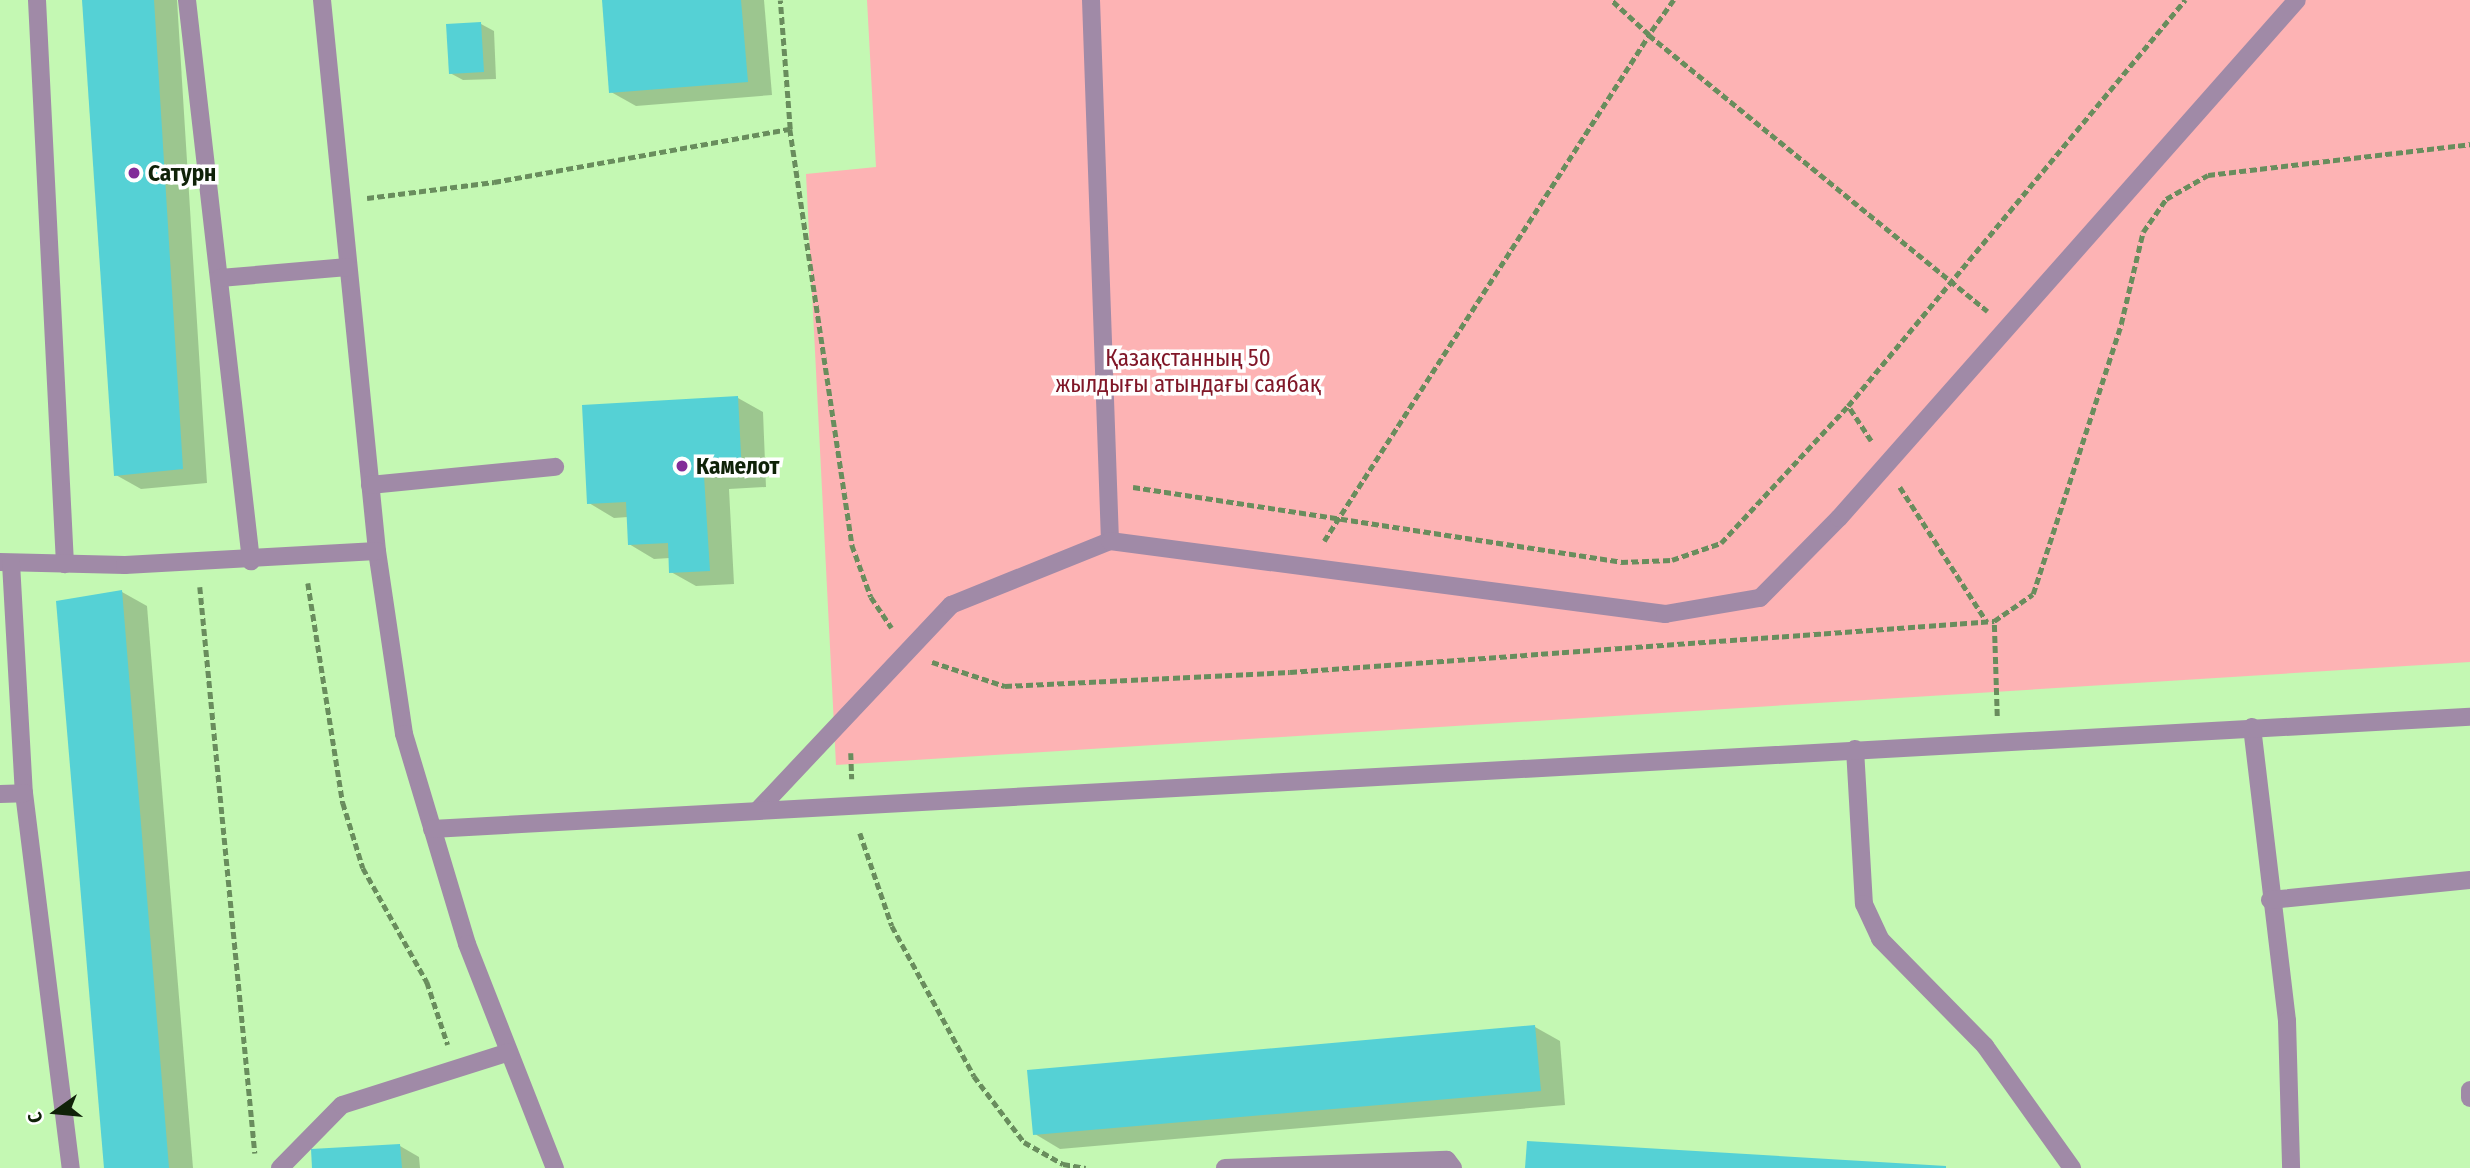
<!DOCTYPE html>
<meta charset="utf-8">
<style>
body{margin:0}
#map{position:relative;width:2470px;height:1168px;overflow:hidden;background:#c4f8b3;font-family:"Fira Sans Condensed",sans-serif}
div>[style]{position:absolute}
.green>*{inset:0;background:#fdb3b4}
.shadow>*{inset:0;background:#0003}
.building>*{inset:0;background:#55d1d5}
.path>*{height:4.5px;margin-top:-2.25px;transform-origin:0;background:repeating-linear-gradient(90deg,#698d5d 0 7px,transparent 0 10.5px)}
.minor>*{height:18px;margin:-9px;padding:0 9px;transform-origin:9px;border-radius:9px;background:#a08aa7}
.dots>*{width:19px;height:19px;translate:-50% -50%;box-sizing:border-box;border:4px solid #fff;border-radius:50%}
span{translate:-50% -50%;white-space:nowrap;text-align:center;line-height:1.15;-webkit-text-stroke:7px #fff;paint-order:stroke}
.poi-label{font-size:23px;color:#0f2208;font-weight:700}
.left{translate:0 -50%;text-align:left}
.park-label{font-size:23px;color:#801728}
.north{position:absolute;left:21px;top:1077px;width:70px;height:70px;-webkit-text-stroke:5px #fff;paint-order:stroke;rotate:255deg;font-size:19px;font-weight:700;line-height:28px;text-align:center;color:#0f2208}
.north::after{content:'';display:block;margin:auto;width:24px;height:32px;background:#0f2208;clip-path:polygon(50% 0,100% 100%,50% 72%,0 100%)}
</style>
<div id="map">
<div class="green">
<div style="clip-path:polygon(867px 0,2470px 0,2470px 662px,836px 765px,806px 174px,876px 167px)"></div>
</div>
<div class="shadow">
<div style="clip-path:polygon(84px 0,177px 0,207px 483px,141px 489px,116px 475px)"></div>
<div style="clip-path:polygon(603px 0,764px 0,772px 95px,636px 106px,611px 92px)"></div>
<div style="clip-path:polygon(481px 24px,494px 31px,496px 79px,463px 80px,450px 73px)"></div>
<div style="clip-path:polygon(738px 398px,763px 412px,766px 487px,729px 489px,734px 584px,696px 586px,671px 572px,670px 558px,654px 559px,629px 544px,628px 517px,614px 518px,589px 503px)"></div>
<div style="clip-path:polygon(122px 592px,147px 606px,193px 1168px,106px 1168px)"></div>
<div style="clip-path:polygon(1535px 1027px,1560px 1041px,1565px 1105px,1060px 1149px,1035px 1134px)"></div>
<div style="clip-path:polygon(400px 1146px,419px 1157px,420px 1168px,314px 1168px)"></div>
</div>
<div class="building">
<div style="clip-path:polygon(82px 0,154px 0,183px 469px,114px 476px)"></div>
<div style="clip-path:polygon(602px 0,741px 0,748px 82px,609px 93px)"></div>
<div style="clip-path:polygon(481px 22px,484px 72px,449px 74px,446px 24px)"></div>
<div style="clip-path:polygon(738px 396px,742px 474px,704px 476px,710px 571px,669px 573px,668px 543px,628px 545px,626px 502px,587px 504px,582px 405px)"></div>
<div style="clip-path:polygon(122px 590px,169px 1168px,104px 1168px,56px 601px)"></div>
<div style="clip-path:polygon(1535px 1025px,1541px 1091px,1033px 1135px,1027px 1070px)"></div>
<div style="clip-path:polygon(1527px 1141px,1946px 1166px,1946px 1168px,1525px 1168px)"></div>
<div style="clip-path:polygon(400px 1144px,402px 1168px,312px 1168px,311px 1149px)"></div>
</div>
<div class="path">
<div style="left:1674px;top:0;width:43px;rotate:125.5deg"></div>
<div style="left:1649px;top:35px;width:437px;rotate:39.2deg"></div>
<div style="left:790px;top:129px;width:421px;rotate:81.5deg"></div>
<div style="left:852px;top:545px;width:55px;rotate:69.9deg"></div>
<div style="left:871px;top:597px;width:37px;rotate:56deg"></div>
<div style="left:367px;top:198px;width:128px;rotate:-7.2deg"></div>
<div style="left:494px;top:182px;width:301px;rotate:-10.2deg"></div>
<div style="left:790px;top:129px;width:129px;rotate:-94.4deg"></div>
<div style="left:1871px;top:441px;width:42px;rotate:-123.3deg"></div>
<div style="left:1848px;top:406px;width:528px;rotate:-50.31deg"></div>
<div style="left:1133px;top:487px;width:494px;rotate:8.7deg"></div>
<div style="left:1621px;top:562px;width:51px;rotate:-2.2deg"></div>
<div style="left:1672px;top:560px;width:52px;rotate:-19.1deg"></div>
<div style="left:1721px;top:543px;width:187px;rotate:-47.2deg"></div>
<div style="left:1900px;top:487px;width:161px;rotate:57.2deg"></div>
<div style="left:1324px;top:541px;width:601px;rotate:-57.29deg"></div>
<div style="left:1649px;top:35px;width:52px;rotate:-137.4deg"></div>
<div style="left:308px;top:583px;width:223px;rotate:81deg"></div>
<div style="left:343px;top:803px;width:68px;rotate:72.9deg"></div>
<div style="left:363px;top:868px;width:131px;rotate:60.7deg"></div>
<div style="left:427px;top:982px;width:66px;rotate:71.6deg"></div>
<div style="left:200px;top:587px;width:569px;rotate:84.45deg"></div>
<div style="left:932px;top:662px;width:77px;rotate:18.2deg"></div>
<div style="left:1005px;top:686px;width:285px;rotate:-2.8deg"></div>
<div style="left:1290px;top:672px;width:706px;rotate:-4.14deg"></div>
<div style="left:1997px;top:716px;width:95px;rotate:-91.8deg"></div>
<div style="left:1994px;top:621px;width:47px;rotate:-34.7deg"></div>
<div style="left:2033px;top:594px;width:284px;rotate:-71.9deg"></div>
<div style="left:2121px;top:324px;width:95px;rotate:-76.6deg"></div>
<div style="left:2143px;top:232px;width:40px;rotate:-55.1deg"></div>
<div style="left:2166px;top:199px;width:48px;rotate:-29.7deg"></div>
<div style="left:2208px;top:175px;width:264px;rotate:-6.7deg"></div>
<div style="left:851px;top:753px;width:26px;rotate:88deg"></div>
<div style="left:860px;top:833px;width:98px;rotate:71deg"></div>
<div style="left:892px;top:926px;width:171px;rotate:61.3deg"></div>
<div style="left:974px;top:1076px;width:83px;rotate:52.9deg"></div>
<div style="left:1024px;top:1142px;width:45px;rotate:29.4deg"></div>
<div style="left:1063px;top:1164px;width:23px;rotate:10deg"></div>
</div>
<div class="minor">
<div style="left:37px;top:0;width:565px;rotate:87.16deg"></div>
<div style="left:187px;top:0;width:565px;rotate:83.49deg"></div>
<div style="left:322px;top:0;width:554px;rotate:84.3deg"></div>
<div style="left:377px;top:551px;width:185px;rotate:81.6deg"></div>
<div style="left:404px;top:734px;width:219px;rotate:73.3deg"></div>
<div style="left:467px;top:944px;width:241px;rotate:68.6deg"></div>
<div style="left:1091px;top:0;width:541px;rotate:87.99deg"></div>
<div style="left:220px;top:278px;width:128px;rotate:-4.9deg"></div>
<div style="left:370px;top:485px;width:186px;rotate:-5.6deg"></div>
<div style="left:0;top:562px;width:125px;rotate:1.4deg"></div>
<div style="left:125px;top:565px;width:252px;rotate:-3.2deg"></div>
<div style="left:11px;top:563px;width:230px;rotate:86.8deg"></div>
<div style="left:24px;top:793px;width:378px;rotate:82.9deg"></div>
<div style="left:2252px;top:727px;width:296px;rotate:83.2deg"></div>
<div style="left:2287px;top:1021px;width:147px;rotate:88.4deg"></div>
<div style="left:1855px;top:749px;width:155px;rotate:86.7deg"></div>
<div style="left:1864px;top:904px;width:38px;rotate:65deg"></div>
<div style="left:1880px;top:939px;width:150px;rotate:45.5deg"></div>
<div style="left:1985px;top:1046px;width:150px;rotate:54.5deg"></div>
<div style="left:0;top:794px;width:24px;rotate:-2deg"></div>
<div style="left:758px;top:810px;width:282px;rotate:-46.7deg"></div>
<div style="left:951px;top:605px;width:171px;rotate:-21.9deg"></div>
<div style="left:1110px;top:541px;width:560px;rotate:7.49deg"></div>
<div style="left:1665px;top:614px;width:96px;rotate:-9.6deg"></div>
<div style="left:1760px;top:598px;width:112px;rotate:-45.4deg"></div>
<div style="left:1839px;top:518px;width:691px;rotate:-48.52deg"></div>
<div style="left:432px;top:829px;width:2041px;rotate:-3.15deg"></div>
<div style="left:2270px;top:900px;width:201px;rotate:-5.7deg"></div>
<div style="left:2470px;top:1090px;width:8px;rotate:90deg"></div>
<div style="left:280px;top:1168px;width:88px;rotate:-45.5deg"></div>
<div style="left:342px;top:1105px;width:175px;rotate:-17.6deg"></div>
<div style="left:1225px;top:1168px;width:222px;rotate:-2.1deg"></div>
<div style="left:1447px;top:1160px;width:10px;rotate:53deg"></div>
</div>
<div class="dots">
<div style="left:134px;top:173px;background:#822c99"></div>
<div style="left:682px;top:466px;background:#822c99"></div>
</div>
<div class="poi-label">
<span class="left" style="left:148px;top:173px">Сатурн</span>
<span class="left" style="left:696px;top:466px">Камелот</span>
</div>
<div class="park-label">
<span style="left:1188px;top:371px">Қазақстанның 50<br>жылдығы атындағы саябақ</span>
</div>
<div class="north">С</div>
</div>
